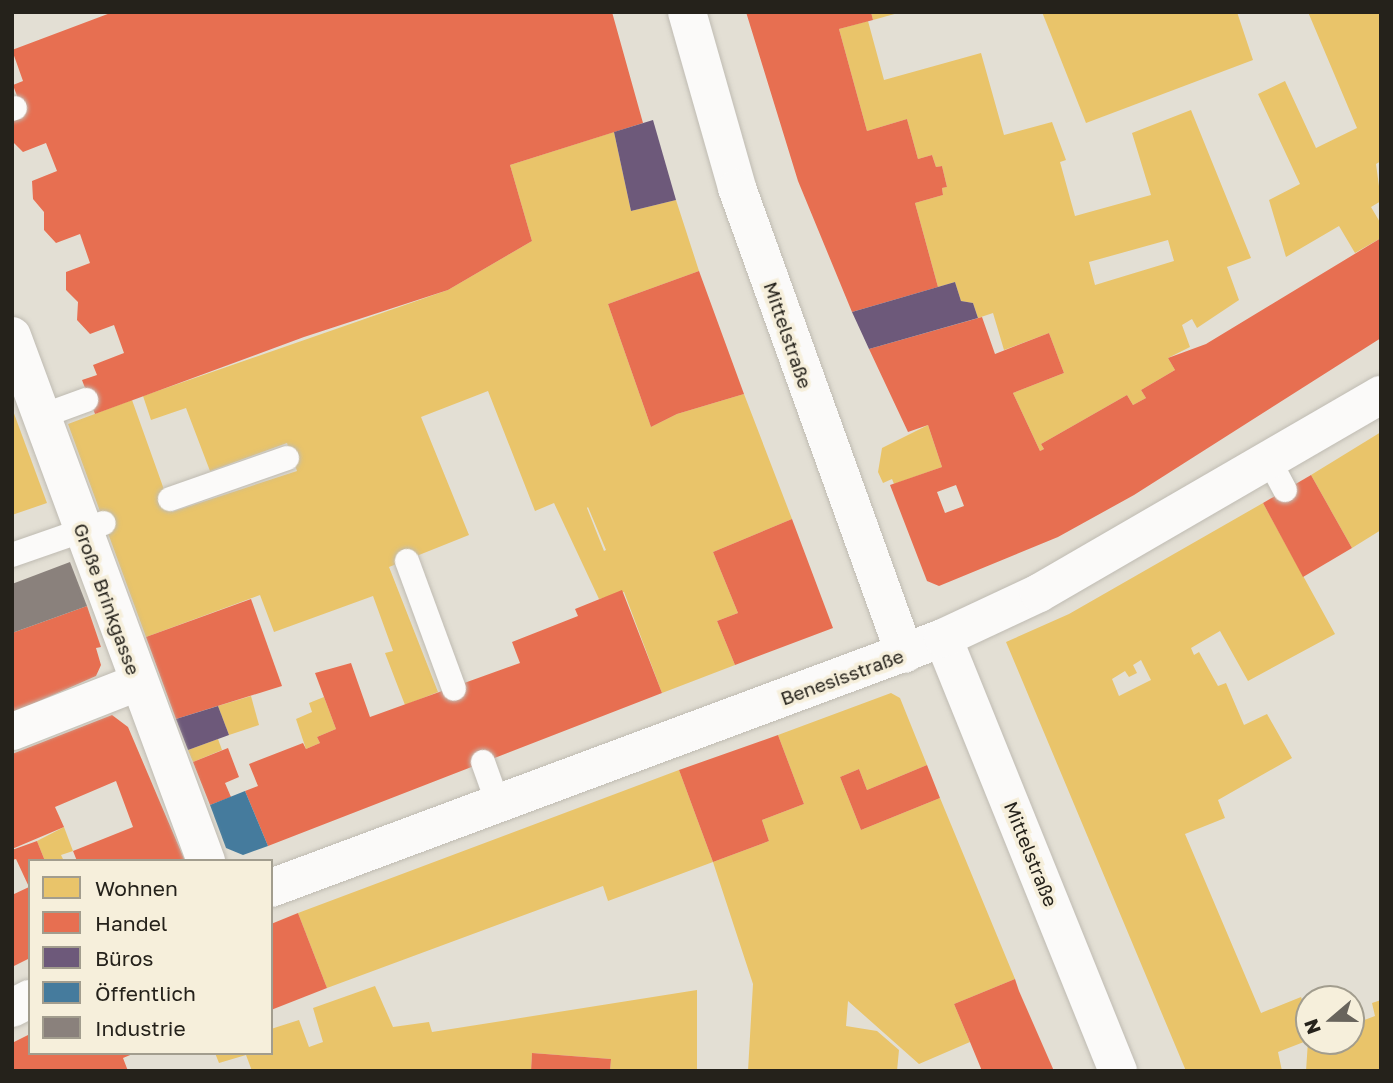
<!DOCTYPE html>
<meta charset="utf-8">
<style>
body{margin:0}
#map{position:relative;width:1393px;height:1083px;overflow:hidden;background:#e3dfd4;font-family:"Golos Text",sans-serif}
div>[style]{position:absolute}
.homes>*{inset:0;background:#e9c46a}
.shops>*{inset:0;background:#e76f51}
.offices>*{inset:0;background:#6d597a}
.public>*{inset:0;background:#457b9d}
.industry>*{inset:0;background:#8a817c}
.roads{filter:drop-shadow(0 0 2px #bfbbb2) drop-shadow(0 0 2px #bfbbb2)}
.service>*{height:24px;margin:-12px;padding:0 12px;transform-origin:12px;border-radius:12px;background:#fbfaf9}
.pedestrian>*{height:37px;margin:-18.5px;padding:0 18.5px;transform-origin:18.5px;border-radius:18.5px;background:#fbfaf9}
.minor>*{height:38px;margin:-19px;padding:0 19px;transform-origin:19px;border-radius:19px;background:#fbfaf9}
span{translate:-50% -50%;white-space:nowrap;text-align:center;line-height:1.15;-webkit-text-stroke:7px #f6efdb;paint-order:stroke}
.street-label{font-size:19px;color:#25221b}
.frame{position:absolute;inset:0;border:14px solid #25221b;pointer-events:none}
.legend{position:absolute;left:28px;top:859px;width:245px;height:196px;box-sizing:border-box;background:#f6efdb;border:2px solid #a29d8e;margin:0;padding:9px 12px;list-style:none;font-size:21px;color:#25221b}
.legend li{display:flex;align-items:center;gap:14px;height:35px}
.legend b{width:35px;border:2px solid #a29d8e}
.north{position:absolute;left:1295px;top:985px;width:70px;height:70px;box-sizing:border-box;background:#f6efdb;border:2px solid #a29d8e;border-radius:50%;rotate:250deg;font-size:19px;font-weight:700;line-height:28px;text-align:center;color:#25221b}
.north::after{content:'';display:block;margin:auto;width:24px;height:32px;background:#68645c;clip-path:polygon(50% 0,100% 100%,50% 72%,0 100%)}
</style>
<div id="map">
<div class="homes">
<div style="clip-path:polygon(871px 12px,897px 12px,898px 13px,873px 20px)"></div>
<div style="clip-path:polygon(1042px 12px,1237px 12px,1253px 60px,1086px 123px)"></div>
<div style="clip-path:polygon(1308px 12px,1381px 12px,1381px 161px,1376px 164px,1381px 201px,1371px 207px,1381px 224px,1381px 238px,1355px 253px,1339px 226px,1286px 257px,1269px 200px,1300px 184px,1258px 94px,1285px 81px,1316px 148px,1357px 128px)"></div>
<div style="clip-path:polygon(evenodd,868px 21px,884px 80px,981px 53px,1004px 135px,1052px 122px,1066px 160px,1060px 162px,1075px 216px,1151px 195px,1132px 133px,1191px 110px,1251px 258px,1227px 267px,1239px 300px,1197px 328px,1192px 319px,1182px 325px,1190px 347px,1168px 358px,1175px 370px,1141px 390px,1146px 398px,1133px 405px,1127px 395px,1041px 444px,1044px 449px,1040px 451px,1013px 393px,1064px 373px,1049px 333px,1004px 350px,993px 313px,978px 318px,973px 303px,961px 301px,955px 282px,938px 287px,915px 203px,943px 195px,942px 188px,947px 187px,942px 166px,936px 167px,932px 155px,918px 159px,907px 119px,867px 131px,839px 29px,868px 21px,1168px 240px,1174px 261px,1095px 285px,1089px 262px,1168px 240px)"></div>
<div style="clip-path:polygon(evenodd,614px 132px,631px 211px,676px 200px,699px 271px,608px 304px,651px 427px,677px 414px,744px 394px,792px 519px,713px 552px,738px 613px,717px 621px,735px 665px,662px 693px,624px 592px,599px 599px,554px 503px,535px 511px,488px 391px,421px 417px,469px 535px,389px 567px,438px 692px,405px 705px,385px 653px,393px 651px,373px 596px,274px 632px,260px 595px,146px 637px,68px 424px,132px 400px,172px 512px,297px 471px,287px 443px,210px 471px,186px 408px,151px 420px,143px 396px,448px 290px,532px 241px,510px 165px,614px 132px,588px 507px,606px 550px,604px 551px,587px 508px,588px 507px)"></div>
<div style="clip-path:polygon(12px 408px,47px 503px,12px 515px)"></div>
<div style="clip-path:polygon(928px 425px,942px 467px,894px 484px,892px 479px,883px 483px,878px 472px,882px 448px)"></div>
<div style="clip-path:polygon(1381px 432px,1381px 530px,1352px 548px,1311px 475px)"></div>
<div style="clip-path:polygon(evenodd,1263px 503px,1335px 634px,1248px 681px,1220px 631px,1191px 648px,1194px 655px,1199px 652px,1218px 686px,1226px 683px,1244px 725px,1267px 714px,1292px 758px,1218px 800px,1225px 818px,1185px 834px,1261px 1013px,1301px 997px,1309px 1017px,1309px 1040px,1278px 1052px,1282px 1071px,1186px 1071px,1006px 642px,1069px 614px,1263px 503px,1141px 660px,1151px 680px,1119px 696px,1112px 679px,1125px 671px,1129px 677px,1137px 673px,1133px 665px,1141px 660px)"></div>
<div style="clip-path:polygon(891px 693px,900px 698px,927px 765px,867px 790px,859px 769px,840px 777px,861px 830px,940px 798px,1015px 979px,954px 1004px,970px 1042px,919px 1064px,848px 1001px,846px 1026px,877px 1031px,899px 1050px,897px 1071px,748px 1071px,753px 984px,713px 862px,769px 841px,762px 820px,804px 804px,778px 735px)"></div>
<div style="clip-path:polygon(251px 696px,259px 725px,229px 735px,218px 706px)"></div>
<div style="clip-path:polygon(324px 697px,336px 729px,317px 737px,320px 743px,306px 749px,296px 719px,312px 712px,309px 703px)"></div>
<div style="clip-path:polygon(218px 739px,222px 750px,193px 762px,188px 750px)"></div>
<div style="clip-path:polygon(679px 770px,713px 862px,608px 901px,603px 886px,327px 988px,298px 913px)"></div>
<div style="clip-path:polygon(64px 827px,73px 851px,61px 855px,64px 861px,45px 861px,37px 841px)"></div>
<div style="clip-path:polygon(375px 986px,393px 1027px,429px 1022px,432px 1032px,697px 990px,697px 1071px,610px 1071px,611px 1059px,532px 1053px,531px 1071px,252px 1071px,246px 1055px,219px 1063px,215px 1053px,271px 1053px,271px 1029px,299px 1020px,309px 1047px,323px 1042px,313px 1008px)"></div>
<div style="clip-path:polygon(1381px 1000px,1381px 1071px,1306px 1071px,1308px 1041px,1351px 1041px,1351px 1025px,1375px 1016px,1372px 1003px)"></div>
</div>
<div class="shops">
<div style="clip-path:polygon(113px 12px,612px 12px,643px 123px,510px 165px,532px 241px,448px 290px,304px 337px,95px 414px,82px 380px,97px 375px,93px 365px,124px 353px,114px 325px,90px 334px,77px 320px,78px 302px,66px 290px,66px 272px,90px 263px,80px 234px,56px 243px,44px 230px,44px 212px,33px 199px,32px 181px,57px 171px,46px 143px,23px 152px,12px 141px,12px 120px,24px 115px,13px 85px,23px 81px,12px 50px)"></div>
<div style="clip-path:polygon(746px 12px,871px 12px,873px 20px,839px 29px,867px 131px,907px 119px,918px 159px,932px 155px,936px 167px,942px 166px,947px 187px,942px 188px,943px 195px,915px 203px,938px 287px,852px 312px,798px 181px)"></div>
<div style="clip-path:polygon(evenodd,1381px 238px,1381px 338px,1134px 495px,1058px 537px,939px 586px,927px 581px,890px 485px,942px 467px,928px 425px,908px 432px,869px 349px,982px 317px,995px 354px,1049px 333px,1064px 373px,1013px 393px,1040px 451px,1044px 449px,1041px 444px,1127px 395px,1133px 405px,1146px 398px,1141px 390px,1175px 370px,1168px 358px,1206px 344px,1381px 238px,956px 485px,964px 506px,945px 513px,937px 492px,956px 485px)"></div>
<div style="clip-path:polygon(699px 271px,744px 394px,677px 414px,651px 427px,608px 304px)"></div>
<div style="clip-path:polygon(1311px 475px,1352px 548px,1303px 577px,1263px 503px)"></div>
<div style="clip-path:polygon(792px 519px,833px 628px,735px 665px,717px 621px,738px 613px,713px 552px)"></div>
<div style="clip-path:polygon(622px 590px,662px 693px,268px 846px,245px 791px,258px 786px,249px 764px,303px 743px,306px 749px,320px 743px,317px 737px,336px 729px,315px 673px,351px 663px,370px 717px,520px 663px,512px 642px,578px 616px,575px 609px)"></div>
<div style="clip-path:polygon(251px 599px,282px 686px,176px 719px,146px 637px)"></div>
<div style="clip-path:polygon(87px 606px,101px 647px,96px 648px,101px 665px,96px 676px,12px 713px,12px 633px)"></div>
<div style="clip-path:polygon(112px 715px,128px 727px,185px 861px,77px 861px,73px 851px,133px 827px,116px 781px,55px 807px,64px 827px,12px 849px,12px 754px)"></div>
<div style="clip-path:polygon(778px 735px,804px 804px,762px 820px,769px 841px,713px 862px,679px 770px)"></div>
<div style="clip-path:polygon(228px 748px,239px 777px,225px 783px,231px 797px,210px 805px,193px 762px)"></div>
<div style="clip-path:polygon(927px 765px,940px 798px,861px 830px,840px 777px,859px 769px,867px 790px)"></div>
<div style="clip-path:polygon(37px 841px,45px 861px,30px 861px,30px 958px,12px 967px,12px 895px,29px 887px,16px 859px,12px 860px,12px 850px)"></div>
<div style="clip-path:polygon(298px 913px,327px 988px,271px 1010px,271px 924px)"></div>
<div style="clip-path:polygon(1015px 979px,1019px 991px,1054px 1071px,982px 1071px,970px 1042px,954px 1004px)"></div>
<div style="clip-path:polygon(30px 1034px,30px 1053px,135px 1053px,123px 1058px,128px 1071px,12px 1071px,12px 1043px)"></div>
<div style="clip-path:polygon(532px 1053px,611px 1059px,610px 1071px,531px 1071px)"></div>
</div>
<div class="offices">
<div style="clip-path:polygon(653px 120px,676px 200px,631px 211px,614px 132px)"></div>
<div style="clip-path:polygon(955px 282px,961px 301px,973px 303px,978px 318px,869px 349px,852px 312px)"></div>
<div style="clip-path:polygon(218px 706px,229px 735px,188px 750px,176px 719px)"></div>
</div>
<div class="public">
<div style="clip-path:polygon(245px 791px,268px 846px,243px 855px,226px 848px,210px 805px)"></div>
</div>
<div class="industry">
<div style="clip-path:polygon(70px 562px,87px 606px,12px 633px,12px 584px)"></div>
</div>
<div class="roads">
<div class="service">
<div style="left:12px;top:109px;width:3px;rotate:-18deg"></div>
<div style="left:42px;top:416px;width:47px;rotate:-20deg"></div>
<div style="left:1269px;top:460px;width:34px;rotate:62deg"></div>
<div style="left:170px;top:499px;width:124px;rotate:-19.3deg"></div>
<div style="left:12px;top:555px;width:97px;rotate:-19.2deg"></div>
<div style="left:407px;top:561px;width:136px;rotate:69.8deg"></div>
<div style="left:483px;top:762px;width:45px;rotate:70.3deg"></div>
</div>
<div class="pedestrian">
<div style="left:12px;top:731px;width:134px;rotate:-21.4deg"></div>
</div>
<div class="minor">
<div style="left:687px;top:12px;width:183px;rotate:74.1deg"></div>
<div style="left:737px;top:188px;width:495px;rotate:70.2deg"></div>
<div style="left:12px;top:336px;width:560px;rotate:69.72deg"></div>
<div style="left:943px;top:638px;width:467px;rotate:68deg"></div>
<div style="left:271px;top:888px;width:717px;rotate:-20.41deg"></div>
<div style="left:943px;top:638px;width:106px;rotate:-25.1deg"></div>
<div style="left:1039px;top:593px;width:395px;rotate:-30.1deg"></div>
<div style="left:12px;top:1008px;width:20px;rotate:-27deg"></div>
</div>
</div>
<div class="street-label">
<span style="left:788px;top:335px;rotate:71deg">Mittelstraße</span>
<span style="left:107px;top:599px;rotate:70deg">Große Brinkgasse</span>
<span style="left:842px;top:677px;rotate:-20deg">Benesisstraße</span>
<span style="left:1031px;top:854px;rotate:68deg">Mittelstraße</span>
</div>
<div class="frame"></div>
<ul class="legend">
<li><b style="height:19px;background:#e9c46a"></b>Wohnen</li>
<li><b style="height:19px;background:#e76f51"></b>Handel</li>
<li><b style="height:19px;background:#6d597a"></b>Büros</li>
<li><b style="height:19px;background:#457b9d"></b>Öffentlich</li>
<li><b style="height:19px;background:#8a817c"></b>Industrie</li>
</ul>
<div class="north">N</div>
</div>
